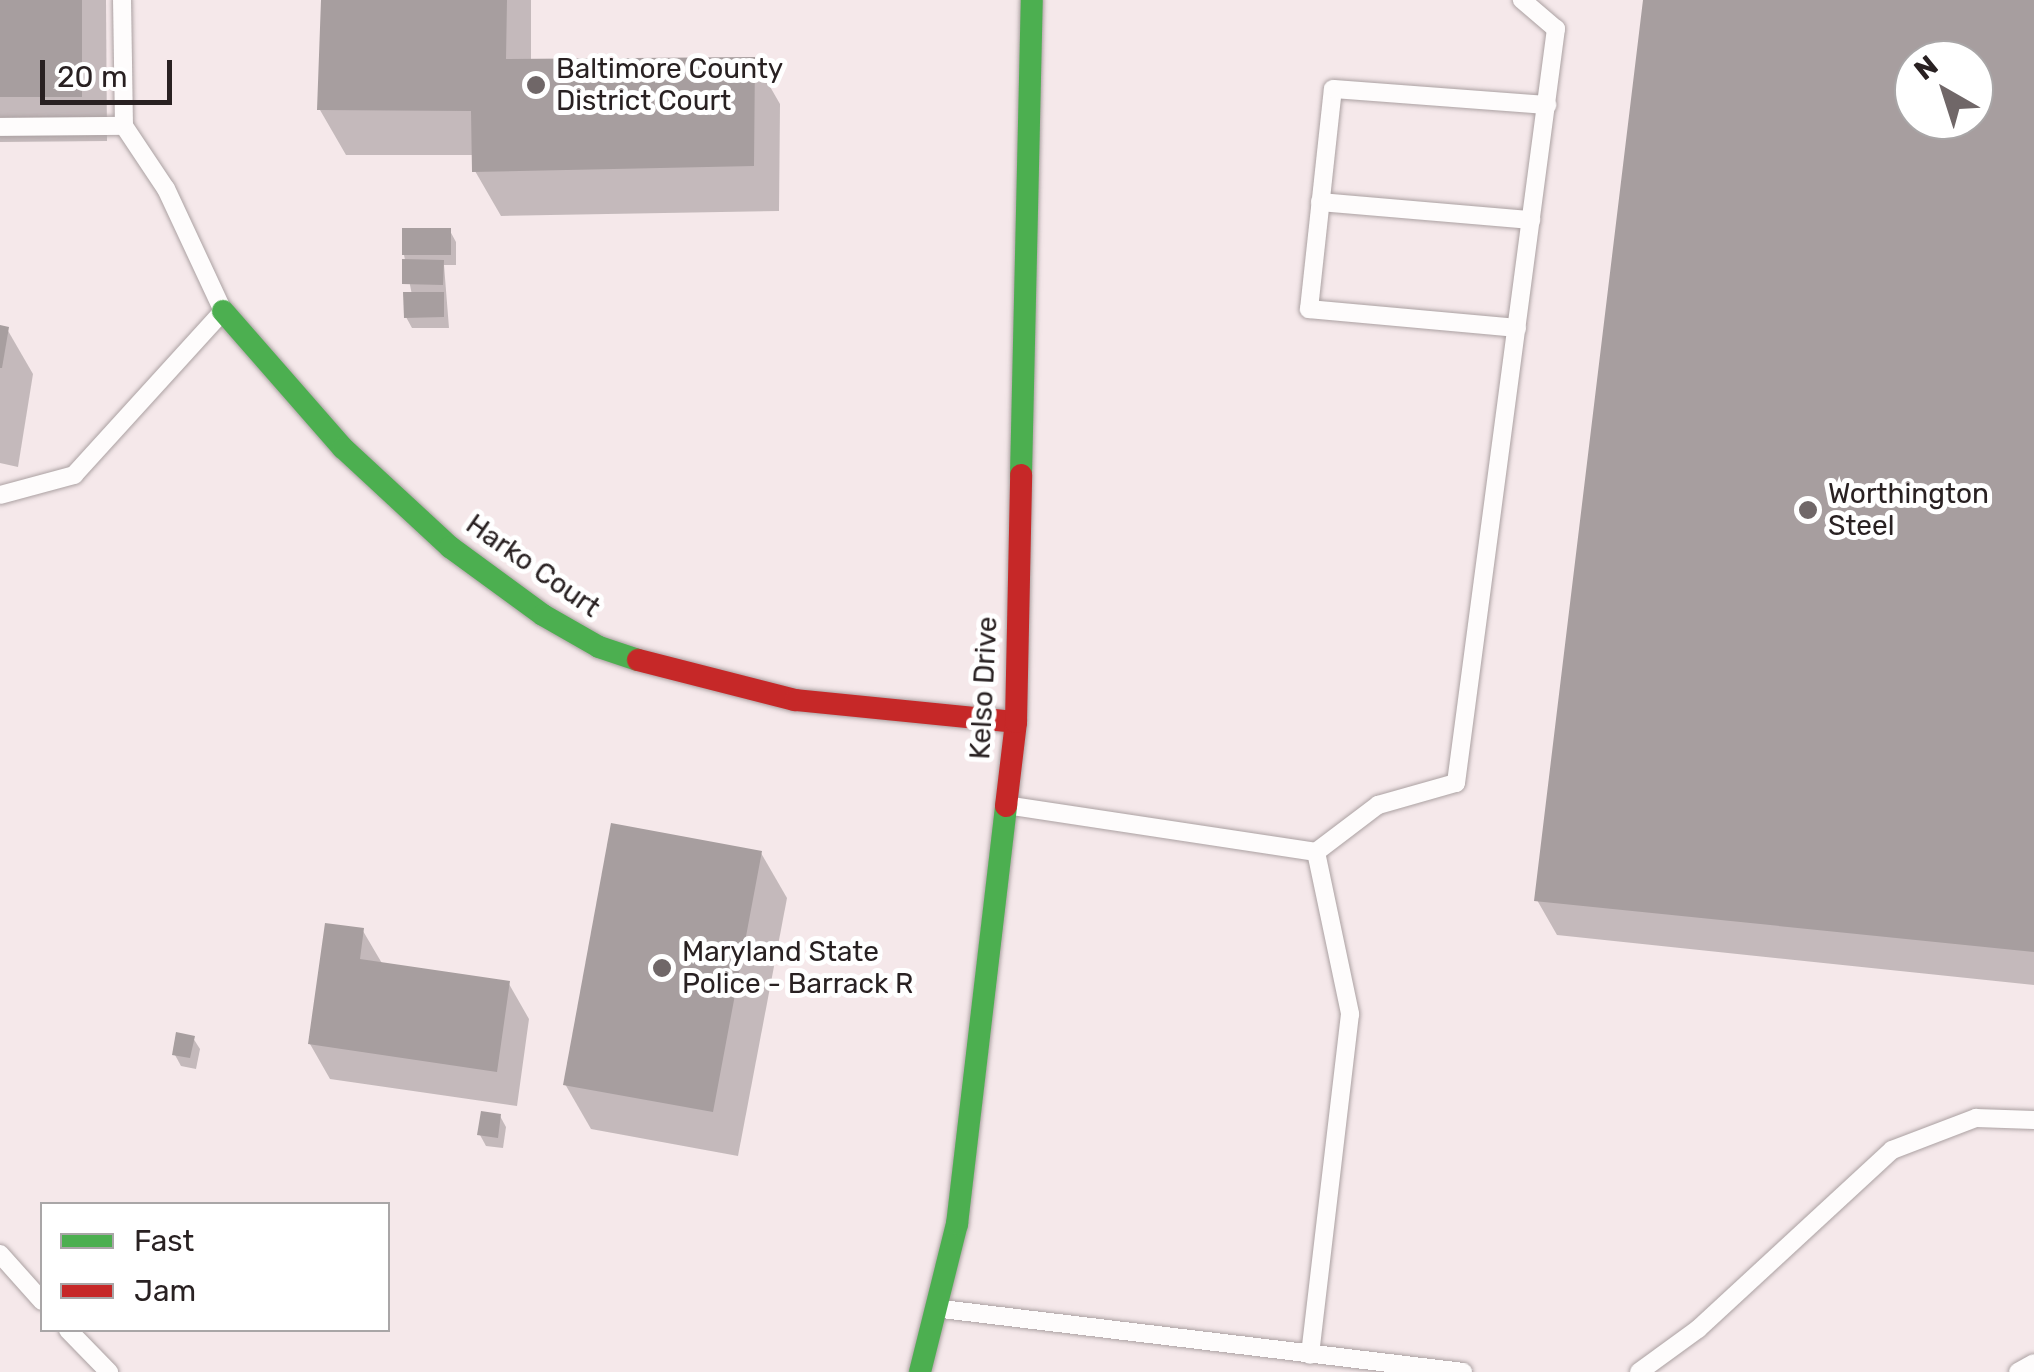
<!DOCTYPE html>
<style>
body{margin:0}
#map{position:relative;width:2034px;height:1372px;overflow:hidden;background:#f5e8ea;font-family:Rubik,sans-serif}
div>[style]{position:absolute}
.shadow>*{inset:0;background:#0003}
.building>*{inset:0;background:#a79e9f}
.roads{filter:drop-shadow(0 0 2px #aba1a2) drop-shadow(0 0 2px #aba1a2)}
.lane>*{height:18px;margin:-9px;padding:0 9px;transform-origin:9px;border-radius:9px;background:#fefcfc}
.fast>*{height:22px;margin:-11px;padding:0 11px;transform-origin:11px;border-radius:11px;background:#4caf50}
.jam>*{height:22px;margin:-11px;padding:0 11px;transform-origin:11px;border-radius:11px;background:#c62828}
.dots>*{width:28px;height:28px;translate:-50% -50%;box-sizing:border-box;border:5px solid #fff;border-radius:50%}
span{translate:-50% -50%;white-space:nowrap;text-align:center;line-height:1.15;-webkit-text-stroke:10px #fff;paint-order:stroke}
.poi-label{font-size:28px;color:#292122}
.left{translate:0 -50%;text-align:left}
.street-label{font-size:28px;color:#292122}
.legend{position:absolute;left:40px;top:1202px;width:350px;height:130px;box-sizing:border-box;background:#fff;border:2px solid #a9a6a7;margin:0;padding:12px 18px;list-style:none;font-size:30px;color:#292122}
.legend li{display:flex;align-items:center;gap:20px;height:50px}
.legend b{width:50px;border:2px solid #a9a6a7}
.north{position:absolute;left:1894px;top:40px;width:100px;height:100px;box-sizing:border-box;background:#fff;border:2px solid #a9a6a7;border-radius:50%;rotate:321deg;font-size:28px;font-weight:700;line-height:40px;text-align:center;color:#292122}
.north::after{content:'';display:block;margin:auto;width:35px;height:45px;background:#706768;clip-path:polygon(50% 0,100% 100%,50% 72%,0 100%)}
.scale{position:absolute;left:40px;top:60px;width:132px;height:45px;box-sizing:border-box;border:5px solid #292122;border-top:0;padding-left:12px;font-size:30px;line-height:35px;white-space:nowrap;color:#292122;-webkit-text-stroke:8px #fff;paint-order:stroke}
</style>
<div id="map">
<div class="shadow">
<div style="clip-path:polygon(0 0,106px 0,107px 141px,0 142px)"></div>
<div style="clip-path:polygon(323px 0,531px 0,531px 61px,754px 59px,780px 104px,779px 211px,501px 216px,475px 171px,474px 155px,346px 155px,320px 110px)"></div>
<div style="clip-path:polygon(evenodd,1645px 0,2034px 0,2034px 985px,1557px 935px,1537px 900px,1645px 0,1914px 60px,1974px 60px,1974px 120px,1914px 120px,1914px 60px)"></div>
<div style="clip-path:polygon(450px 231px,456px 242px,456px 265px,444px 265px,449px 328px,412px 328px,406px 317px,412px 295px,404px 255px)"></div>
<div style="clip-path:polygon(0 328px,7px 329px,33px 374px,18px 467px,0 463px)"></div>
<div style="clip-path:polygon(761px 853px,787px 898px,738px 1156px,591px 1129px,565px 1084px)"></div>
<div style="clip-path:polygon(363px 931px,383px 965px,509px 984px,529px 1019px,517px 1106px,330px 1079px,310px 1044px)"></div>
<div style="clip-path:polygon(193px 1038px,200px 1049px,196px 1069px,181px 1066px,175px 1055px)"></div>
<div style="clip-path:polygon(500px 1116px,506px 1127px,503px 1148px,486px 1146px,480px 1135px)"></div>
</div>
<div class="building">
<div style="clip-path:polygon(0 0,82px 0,82px 97px,0 97px)"></div>
<div style="clip-path:polygon(321px 0,507px 0,506px 59px,755px 57px,754px 166px,472px 172px,471px 111px,317px 110px)"></div>
<div style="clip-path:polygon(evenodd,1643px 0,2034px 0,2034px 952px,1534px 901px,1643px 0,1914px 60px,1974px 60px,1974px 120px,1914px 120px,1914px 60px)"></div>
<div style="clip-path:polygon(402px 228px,451px 228px,451px 255px,402px 255px)"></div>
<div style="clip-path:polygon(402px 259px,444px 260px,443px 285px,402px 284px)"></div>
<div style="clip-path:polygon(403px 292px,444px 292px,444px 317px,404px 318px)"></div>
<div style="clip-path:polygon(0 325px,9px 327px,2px 368px,0 368px)"></div>
<div style="clip-path:polygon(611px 823px,762px 851px,713px 1112px,563px 1085px)"></div>
<div style="clip-path:polygon(325px 923px,364px 928px,360px 959px,510px 981px,497px 1072px,308px 1044px)"></div>
<div style="clip-path:polygon(176px 1032px,195px 1036px,190px 1058px,172px 1055px)"></div>
<div style="clip-path:polygon(481px 1111px,501px 1114px,498px 1138px,477px 1135px)"></div>
</div>
<div class="roads">
<div class="lane">
<div style="left:0;top:127px;width:124px;rotate:-0.5deg"></div>
<div style="left:1320px;top:202px;width:212px;rotate:4.9deg"></div>
<div style="left:1517px;top:328px;width:209px;rotate:-174.8deg"></div>
<div style="left:1309px;top:309px;width:221px;rotate:-83.8deg"></div>
<div style="left:1333px;top:89px;width:215px;rotate:4.3deg"></div>
<div style="left:0;top:495px;width:77px;rotate:-15.1deg"></div>
<div style="left:74px;top:475px;width:222px;rotate:-47.7deg"></div>
<div style="left:223px;top:311px;width:135px;rotate:-115deg"></div>
<div style="left:166px;top:189px;width:76px;rotate:-123.7deg"></div>
<div style="left:124px;top:126px;width:126px;rotate:-90.9deg"></div>
<div style="left:1012px;top:806px;width:307px;rotate:8.6deg"></div>
<div style="left:1316px;top:852px;width:166px;rotate:78.1deg"></div>
<div style="left:1350px;top:1014px;width:343px;rotate:96.7deg"></div>
<div style="left:1316px;top:852px;width:78px;rotate:-37.2deg"></div>
<div style="left:1378px;top:805px;width:81px;rotate:-15.8deg"></div>
<div style="left:1456px;top:783px;width:761px;rotate:-82.45deg"></div>
<div style="left:1556px;top:29px;width:45px;rotate:-139.5deg"></div>
<div style="left:0;top:1254px;width:63px;rotate:48.2deg"></div>
<div style="left:942px;top:1309px;width:525px;rotate:6.89deg"></div>
<div style="left:68px;top:1330px;width:59px;rotate:45.7deg"></div>
<div style="left:1639px;top:1372px;width:73px;rotate:-36.1deg"></div>
<div style="left:1698px;top:1329px;width:264px;rotate:-42.7deg"></div>
<div style="left:1892px;top:1150px;width:90px;rotate:-20.9deg"></div>
<div style="left:1976px;top:1118px;width:58px;rotate:2deg"></div>
<div style="left:2018px;top:1372px;width:18px;rotate:-29deg"></div>
</div>
<div class="fast">
<div style="left:223px;top:311px;width:182px;rotate:48.8deg"></div>
<div style="left:343px;top:448px;width:146px;rotate:42.8deg"></div>
<div style="left:450px;top:547px;width:115px;rotate:36.2deg"></div>
<div style="left:543px;top:615px;width:64px;rotate:29.7deg"></div>
<div style="left:599px;top:647px;width:41px;rotate:18.4deg"></div>
<div style="left:1021px;top:475px;width:475px;rotate:-88.7deg"></div>
<div style="left:920px;top:1372px;width:153px;rotate:-76deg"></div>
<div style="left:957px;top:1224px;width:421px;rotate:-83.3deg"></div>
</div>
<div class="jam">
<div style="left:638px;top:660px;width:162px;rotate:14.3deg"></div>
<div style="left:795px;top:700px;width:222px;rotate:5.7deg"></div>
<div style="left:1006px;top:806px;width:85px;rotate:-83.2deg"></div>
<div style="left:1016px;top:722px;width:247px;rotate:-88.8deg"></div>
</div>
</div>
<div class="dots">
<div style="left:536px;top:85px;background:#706768"></div>
<div style="left:1808px;top:510px;background:#706768"></div>
<div style="left:662px;top:968px;background:#706768"></div>
</div>
<div class="poi-label">
<span class="left" style="left:556px;top:85px">Baltimore County<br>District Court</span>
<span class="left" style="left:1828px;top:510px">Worthington<br>Steel</span>
<span class="left" style="left:682px;top:968px">Maryland State<br>Police - Barrack R</span>
</div>
<div class="street-label">
<span style="left:533px;top:566px;rotate:35deg">Harko Court</span>
<span style="left:984px;top:688px;rotate:-87deg">Kelso Drive</span>
</div>
<ul class="legend">
<li><b style="height:12px;background:#4caf50"></b>Fast</li>
<li><b style="height:12px;background:#c62828"></b>Jam</li>
</ul>
<div class="north">N</div>
<div class="scale">20 m</div>
</div>
